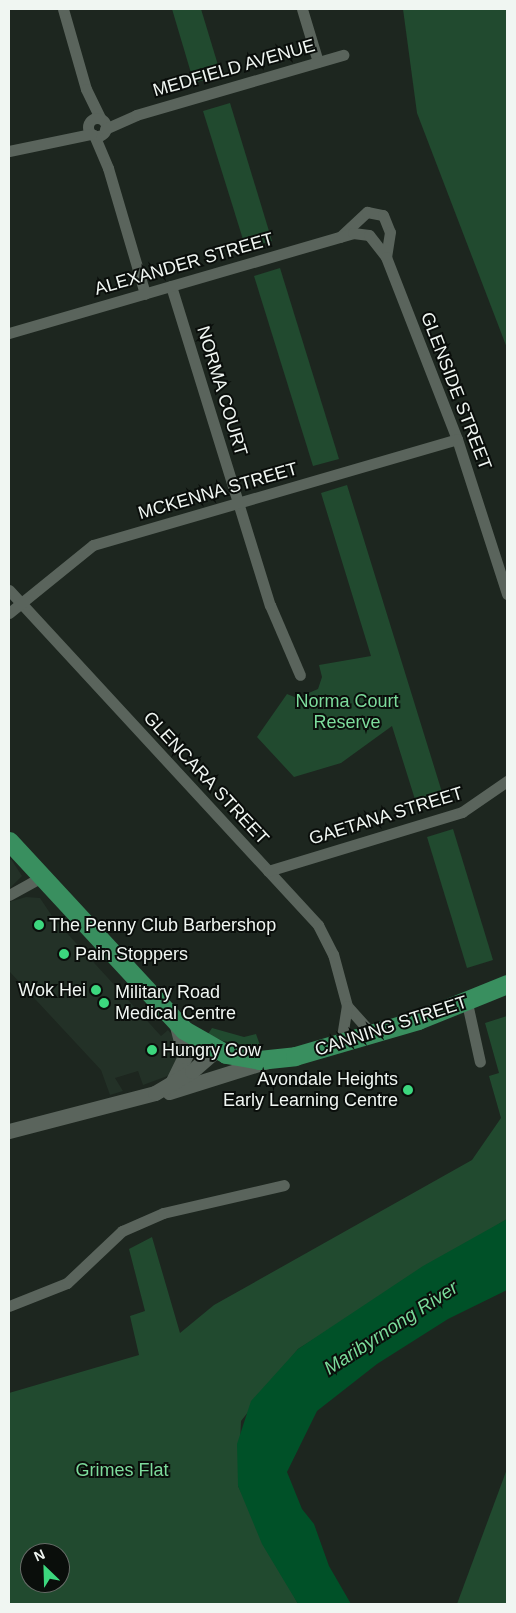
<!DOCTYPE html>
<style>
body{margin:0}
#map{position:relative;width:516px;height:1613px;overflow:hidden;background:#1d261f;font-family:Arial,sans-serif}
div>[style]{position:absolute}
.built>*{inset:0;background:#233127}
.green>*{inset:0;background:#214a2f}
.water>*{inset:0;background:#005128}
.minor>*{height:11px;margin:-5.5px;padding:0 5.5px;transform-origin:5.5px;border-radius:5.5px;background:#5a645c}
.minor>.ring{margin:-5.5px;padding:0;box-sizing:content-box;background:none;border:11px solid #5a645c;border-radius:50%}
.tertiary>*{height:15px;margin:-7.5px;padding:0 7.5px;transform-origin:7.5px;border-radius:7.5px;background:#5a645c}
.primary>*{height:19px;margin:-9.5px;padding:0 9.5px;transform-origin:9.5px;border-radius:9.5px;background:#398f5f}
.dots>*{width:14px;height:14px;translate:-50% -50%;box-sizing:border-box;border:2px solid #0a0e0b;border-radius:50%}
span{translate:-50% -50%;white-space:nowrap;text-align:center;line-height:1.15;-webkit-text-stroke:4px #0a0e0b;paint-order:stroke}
.street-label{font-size:18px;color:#f0f6f2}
.park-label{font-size:18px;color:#7ddc9c}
.poi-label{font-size:18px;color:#f0f6f2}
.left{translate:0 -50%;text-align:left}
.right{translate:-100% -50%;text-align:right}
.water-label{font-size:19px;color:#7ada9a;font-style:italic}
.frame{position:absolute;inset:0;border:10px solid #f0f6f2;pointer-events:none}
.north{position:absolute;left:20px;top:1543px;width:50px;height:50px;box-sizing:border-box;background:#0a0e0b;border:1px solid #666b67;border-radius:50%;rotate:336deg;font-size:14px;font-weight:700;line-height:20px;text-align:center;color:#f0f6f2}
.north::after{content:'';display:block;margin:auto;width:18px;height:22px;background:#3cd77e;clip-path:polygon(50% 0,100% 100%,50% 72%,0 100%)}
</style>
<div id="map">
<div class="built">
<div style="clip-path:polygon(11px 859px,22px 876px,9px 889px,9px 861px)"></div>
<div style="clip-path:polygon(26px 897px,40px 898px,54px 919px,161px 1036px,168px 1030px,174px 1037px,180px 1052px,170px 1075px,143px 1085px,138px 1071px,115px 1078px,123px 1091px,110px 1095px,101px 1070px,9px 971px,9px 902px)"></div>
</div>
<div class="green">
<div style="clip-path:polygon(172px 9px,201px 9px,221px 75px,194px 83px)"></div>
<div style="clip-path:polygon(403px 9px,507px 9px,507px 348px,417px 113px)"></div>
<div style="clip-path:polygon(230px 103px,272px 241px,246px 249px,203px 111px)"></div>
<div style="clip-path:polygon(280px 268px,339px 459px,313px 466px,254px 276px)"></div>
<div style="clip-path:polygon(347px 485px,445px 802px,418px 809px,392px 726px,341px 763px,294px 777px,257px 737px,287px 694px,297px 698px,318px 689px,322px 677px,319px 665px,371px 656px,321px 493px)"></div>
<div style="clip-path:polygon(453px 829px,493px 960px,467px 968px,427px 837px)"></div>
<div style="clip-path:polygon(evenodd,507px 1016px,507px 1219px,298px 1349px,241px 1421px,238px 1486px,298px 1604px,9px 1604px,9px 1393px,139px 1355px,130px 1316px,145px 1311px,129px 1249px,152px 1237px,180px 1333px,214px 1305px,472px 1160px,501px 1118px,489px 1076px,499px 1073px,485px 1023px,507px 1016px,30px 1553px,60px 1553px,60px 1583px,30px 1583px,30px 1553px)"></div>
<div style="clip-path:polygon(212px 1028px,244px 1037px,256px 1034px,261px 1048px,223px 1041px,208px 1034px)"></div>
<div style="clip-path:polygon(507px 1469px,507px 1604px,457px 1604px)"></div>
</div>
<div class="water">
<div style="clip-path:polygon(507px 1219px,507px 1290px,448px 1319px,377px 1364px,317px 1411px,287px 1472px,302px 1509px,314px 1524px,329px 1566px,351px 1604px,298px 1604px,262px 1544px,238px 1486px,237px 1444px,251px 1401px,298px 1349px,423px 1266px)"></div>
</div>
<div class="minor">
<div style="left:63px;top:9px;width:83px;rotate:74deg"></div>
<div style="left:86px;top:89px;width:32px;rotate:64deg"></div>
<div style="left:302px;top:9px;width:55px;rotate:73.2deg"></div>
<div class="ring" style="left:88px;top:118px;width:7px;height:7px"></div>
<div style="left:105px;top:129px;width:34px;rotate:-24deg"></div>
<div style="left:136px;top:115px;width:216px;rotate:-16.2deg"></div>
<div style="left:94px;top:135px;width:36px;rotate:67deg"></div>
<div style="left:108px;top:168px;width:131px;rotate:73.6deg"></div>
<div style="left:9px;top:151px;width:84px;rotate:-11.7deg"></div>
<div style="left:340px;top:237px;width:37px;rotate:-43deg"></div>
<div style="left:367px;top:212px;width:16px;rotate:11deg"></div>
<div style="left:383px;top:215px;width:18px;rotate:68deg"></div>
<div style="left:390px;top:232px;width:24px;rotate:99deg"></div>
<div style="left:171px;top:286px;width:334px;rotate:72.8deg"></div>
<div style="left:270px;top:605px;width:76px;rotate:66.8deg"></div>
<div style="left:9px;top:333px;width:358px;rotate:-16.2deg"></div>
<div style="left:353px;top:233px;width:16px;rotate:7deg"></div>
<div style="left:369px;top:235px;width:28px;rotate:52deg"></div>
<div style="left:386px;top:257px;width:195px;rotate:68.7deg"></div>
<div style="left:457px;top:439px;width:163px;rotate:72.1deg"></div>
<div style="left:9px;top:590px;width:456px;rotate:47.3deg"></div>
<div style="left:318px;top:925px;width:33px;rotate:63deg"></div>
<div style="left:333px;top:954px;width:54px;rotate:74.9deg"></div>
<div style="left:347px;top:1006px;width:38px;rotate:48deg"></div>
<div style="left:9px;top:613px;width:108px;rotate:-39deg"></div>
<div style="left:93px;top:545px;width:379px;rotate:-16.2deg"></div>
<div style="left:268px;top:871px;width:203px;rotate:-16.9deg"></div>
<div style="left:462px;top:812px;width:55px;rotate:-34.6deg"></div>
<div style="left:9px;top:895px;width:38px;rotate:-29deg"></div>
<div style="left:467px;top:1003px;width:60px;rotate:77.6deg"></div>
<div style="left:341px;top:1043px;width:37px;rotate:-81deg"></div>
<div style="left:9px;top:1306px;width:62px;rotate:-21.6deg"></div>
<div style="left:67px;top:1283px;width:76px;rotate:-43.4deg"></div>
<div style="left:122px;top:1231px;width:45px;rotate:-23.7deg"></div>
<div style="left:163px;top:1213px;width:124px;rotate:-13deg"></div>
</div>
<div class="tertiary">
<div style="left:172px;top:1083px;width:30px;rotate:-64deg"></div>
<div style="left:185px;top:1056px;width:34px;rotate:-105deg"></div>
<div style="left:169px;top:1092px;width:104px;rotate:-17.4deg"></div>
<div style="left:9px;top:1131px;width:151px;rotate:-14.6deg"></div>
<div style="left:155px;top:1093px;width:43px;rotate:-30.7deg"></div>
<div style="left:192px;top:1071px;width:30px;rotate:-41deg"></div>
</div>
<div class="primary">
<div style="left:9px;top:841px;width:258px;rotate:47.2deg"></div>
<div style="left:184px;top:1030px;width:48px;rotate:29.7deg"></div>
<div style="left:226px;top:1054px;width:34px;rotate:10deg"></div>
<div style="left:259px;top:1060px;width:36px;rotate:-6deg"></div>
<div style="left:295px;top:1056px;width:128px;rotate:-16.3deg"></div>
<div style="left:418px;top:1020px;width:96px;rotate:-22deg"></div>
</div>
<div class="dots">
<div style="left:39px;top:925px;background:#3cd77e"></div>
<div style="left:64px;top:954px;background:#3cd77e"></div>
<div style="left:96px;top:990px;background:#3cd77e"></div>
<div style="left:104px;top:1003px;background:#3cd77e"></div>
<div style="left:152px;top:1050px;background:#3cd77e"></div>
<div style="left:408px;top:1090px;background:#3cd77e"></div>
</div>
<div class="street-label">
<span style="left:234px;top:68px;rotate:-16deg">MEDFIELD AVENUE</span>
<span style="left:184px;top:264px;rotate:-16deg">ALEXANDER STREET</span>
<span style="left:222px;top:391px;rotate:73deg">NORMA COURT</span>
<span style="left:456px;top:391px;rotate:69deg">GLENSIDE STREET</span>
<span style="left:218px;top:491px;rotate:-16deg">MCKENNA STREET</span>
<span style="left:206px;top:778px;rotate:47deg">GLENCARA STREET</span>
<span style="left:386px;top:816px;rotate:-17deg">GAETANA STREET</span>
<span style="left:391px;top:1026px;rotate:-18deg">CANNING STREET</span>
</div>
<div class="park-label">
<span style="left:347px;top:712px">Norma Court<br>Reserve</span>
<span style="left:122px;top:1470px">Grimes Flat</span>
</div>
<div class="poi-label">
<span class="left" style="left:49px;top:925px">The Penny Club Barbershop</span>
<span class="left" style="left:75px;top:954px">Pain Stoppers</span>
<span class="right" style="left:86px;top:990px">Wok Hei</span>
<span class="left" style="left:115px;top:1003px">Military Road<br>Medical Centre</span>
<span class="left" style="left:162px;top:1050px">Hungry Cow</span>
<span class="right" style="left:398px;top:1090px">Avondale Heights<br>Early Learning Centre</span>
</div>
<div class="water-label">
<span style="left:391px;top:1328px;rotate:-33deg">Maribyrnong River</span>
</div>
<div class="frame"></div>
<div class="north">N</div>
</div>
